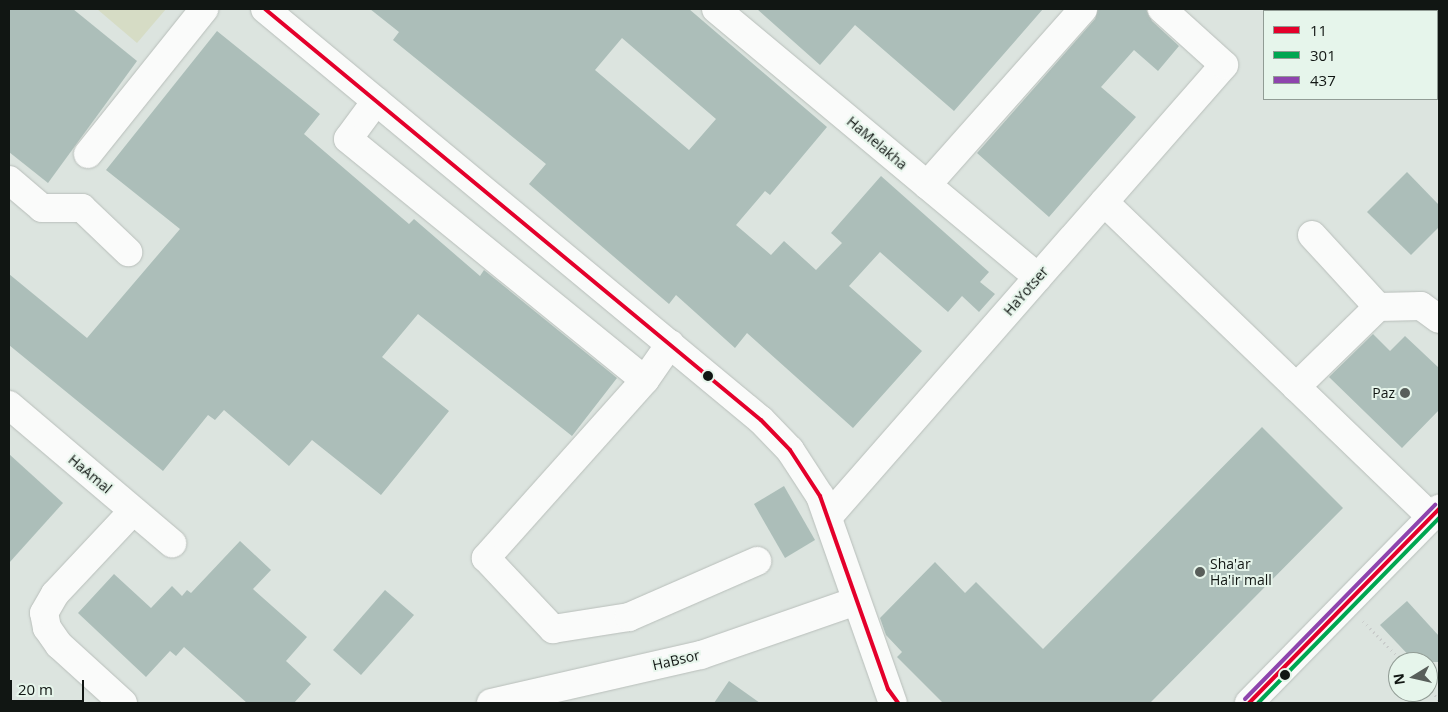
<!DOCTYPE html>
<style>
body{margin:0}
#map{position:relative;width:1448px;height:712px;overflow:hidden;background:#dce4df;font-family:"Open Sans",sans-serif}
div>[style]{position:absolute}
.green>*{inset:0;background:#d6dcc5}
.building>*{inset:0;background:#acbeb9}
.path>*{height:3px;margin-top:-1.5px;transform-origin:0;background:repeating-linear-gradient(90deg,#c9cccb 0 1px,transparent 0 5px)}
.roads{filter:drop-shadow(0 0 1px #b8beba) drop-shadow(0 0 1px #b8beba)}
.minor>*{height:28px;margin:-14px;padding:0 14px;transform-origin:14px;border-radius:14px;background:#fafbfa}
.highway>*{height:28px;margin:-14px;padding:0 14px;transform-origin:14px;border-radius:14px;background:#d4ddce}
.bus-1>*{height:4px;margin:-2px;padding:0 2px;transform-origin:2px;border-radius:2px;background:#e4002b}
.bus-2>*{height:4px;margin:-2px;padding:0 2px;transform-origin:2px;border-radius:2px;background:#00a651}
.bus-3>*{height:4px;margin:-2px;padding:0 2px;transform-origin:2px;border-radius:2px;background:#8e44ad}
.dots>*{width:14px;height:14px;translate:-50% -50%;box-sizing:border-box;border:2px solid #e6f5eb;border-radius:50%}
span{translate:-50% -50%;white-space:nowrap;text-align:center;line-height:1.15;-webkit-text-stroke:4px #e6f5eb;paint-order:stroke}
.street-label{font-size:14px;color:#111613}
.poi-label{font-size:14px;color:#111613}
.right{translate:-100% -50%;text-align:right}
.left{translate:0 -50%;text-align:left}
.frame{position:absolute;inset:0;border:10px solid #111613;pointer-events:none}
.legend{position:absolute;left:1263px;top:10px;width:175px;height:90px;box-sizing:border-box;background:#e6f5eb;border:1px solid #919c95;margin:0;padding:6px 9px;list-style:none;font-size:15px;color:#111613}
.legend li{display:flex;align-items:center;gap:10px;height:25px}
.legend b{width:25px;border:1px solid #919c95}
.north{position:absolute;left:1388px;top:652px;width:50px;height:50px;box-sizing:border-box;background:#e6f5eb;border:1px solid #919c95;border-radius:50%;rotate:261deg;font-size:14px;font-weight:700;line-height:20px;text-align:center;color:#111613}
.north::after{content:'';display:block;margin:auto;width:18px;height:22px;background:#585e5a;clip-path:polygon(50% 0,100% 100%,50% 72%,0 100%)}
.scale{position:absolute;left:10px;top:680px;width:74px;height:22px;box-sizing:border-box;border:2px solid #111613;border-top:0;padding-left:6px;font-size:15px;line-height:18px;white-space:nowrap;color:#111613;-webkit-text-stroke:4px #e6f5eb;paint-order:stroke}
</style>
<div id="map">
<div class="green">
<div style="clip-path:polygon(97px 9px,166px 9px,137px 43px)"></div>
</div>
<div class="building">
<div style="clip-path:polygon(9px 9px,73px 9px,137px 61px,48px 183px,9px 152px)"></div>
<div style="clip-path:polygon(evenodd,370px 9px,689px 9px,827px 127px,770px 195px,765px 191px,736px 225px,771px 255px,784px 241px,816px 270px,842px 243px,831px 233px,881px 176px,989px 272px,980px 282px,995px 294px,979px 312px,962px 296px,948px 312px,880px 252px,849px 286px,922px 351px,853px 428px,747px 333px,735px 348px,676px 295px,669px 304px,529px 184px,546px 164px,393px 40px,399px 32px,370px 9px,622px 38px,716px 119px,689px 150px,595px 70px,622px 38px)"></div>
<div style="clip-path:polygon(757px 9px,1043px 9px,954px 111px,855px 25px,820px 65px)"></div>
<div style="clip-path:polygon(1098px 9px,1146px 9px,1152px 21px,1179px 46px,1158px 71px,1134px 50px,1101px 87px,1136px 117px,1049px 217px,977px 153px,1095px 19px)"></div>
<div style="clip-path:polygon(217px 31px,320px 114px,304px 134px,409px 224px,414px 219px,480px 276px,484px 270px,617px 378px,572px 436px,418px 314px,382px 357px,449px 411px,381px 495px,312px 440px,289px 466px,224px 410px,215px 420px,208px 415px,163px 471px,9px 345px,9px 274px,87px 338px,180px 229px,106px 170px)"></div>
<div style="clip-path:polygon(1407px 172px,1439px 205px,1439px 227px,1411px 255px,1367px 212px)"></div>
<div style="clip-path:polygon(1373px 334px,1390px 351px,1405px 336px,1439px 368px,1439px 410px,1402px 448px,1329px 377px)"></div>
<div style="clip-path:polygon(1262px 427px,1343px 508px,1150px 703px,943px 703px,897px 657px,902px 652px,886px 635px,880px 618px,935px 562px,965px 593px,976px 582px,1043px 649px)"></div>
<div style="clip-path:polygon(9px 454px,63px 503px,9px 563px)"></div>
<div style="clip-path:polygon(784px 486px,815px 540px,785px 558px,754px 504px)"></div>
<div style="clip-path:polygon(240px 541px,271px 570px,253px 589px,307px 637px,286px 661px,311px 684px,294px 703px,247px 703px,184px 647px,176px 656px,170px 651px,146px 677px,78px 613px,114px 574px,151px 608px,172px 586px,182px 596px,187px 590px,191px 593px)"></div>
<div style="clip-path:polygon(385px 590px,414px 615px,361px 675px,333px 650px)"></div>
<div style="clip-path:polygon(1407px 601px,1439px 636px,1439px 662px,1415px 662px,1380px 625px)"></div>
<div style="clip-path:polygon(729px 681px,760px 703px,714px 703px)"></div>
</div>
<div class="path">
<div style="left:1363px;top:621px;width:57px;rotate:45.7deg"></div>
<div style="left:1428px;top:688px;width:16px;rotate:47deg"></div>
</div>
<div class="roads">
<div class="minor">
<div style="left:265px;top:9px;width:644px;rotate:39.65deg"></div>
<div style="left:761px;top:420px;width:42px;rotate:46deg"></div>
<div style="left:790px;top:450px;width:55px;rotate:56.9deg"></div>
<div style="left:820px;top:496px;width:219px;rotate:70.6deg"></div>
<div style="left:716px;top:9px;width:419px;rotate:39.8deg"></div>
<div style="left:376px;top:101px;width:47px;rotate:126.4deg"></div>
<div style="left:348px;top:139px;width:382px;rotate:39.1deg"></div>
<div style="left:645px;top:380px;width:44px;rotate:-55.2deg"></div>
<div style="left:88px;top:154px;width:186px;rotate:-51.3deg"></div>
<div style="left:9px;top:180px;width:43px;rotate:40.3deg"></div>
<div style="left:42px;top:208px;width:40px"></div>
<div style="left:82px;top:208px;width:64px;rotate:43.7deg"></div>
<div style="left:927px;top:185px;width:235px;rotate:-48.4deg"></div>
<div style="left:1104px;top:202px;width:454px;rotate:43.9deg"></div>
<div style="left:1312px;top:235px;width:98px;rotate:47.5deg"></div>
<div style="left:645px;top:380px;width:239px;rotate:131.8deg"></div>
<div style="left:486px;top:558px;width:98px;rotate:46.7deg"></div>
<div style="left:553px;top:629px;width:77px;rotate:-9deg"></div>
<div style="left:629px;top:617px;width:140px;rotate:-23.6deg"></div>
<div style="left:1296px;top:387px;width:115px;rotate:-44.3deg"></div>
<div style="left:1378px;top:307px;width:43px;rotate:-1.3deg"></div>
<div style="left:1421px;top:306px;width:22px;rotate:36deg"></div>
<div style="left:9px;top:405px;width:214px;rotate:40.3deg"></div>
<div style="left:828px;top:517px;width:601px;rotate:-48.78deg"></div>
<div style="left:1224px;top:65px;width:84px;rotate:-137.9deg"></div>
<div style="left:123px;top:703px;width:86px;rotate:-137.8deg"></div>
<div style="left:59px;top:645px;width:21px;rotate:-125deg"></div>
<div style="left:47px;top:628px;width:15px;rotate:-101deg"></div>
<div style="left:44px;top:613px;width:22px;rotate:-60deg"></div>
<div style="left:55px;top:594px;width:114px;rotate:-46.8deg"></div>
<div style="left:491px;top:703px;width:215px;rotate:-12.9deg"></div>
<div style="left:701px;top:655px;width:164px;rotate:-19.2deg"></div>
<div style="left:1249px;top:703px;width:272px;rotate:-45.6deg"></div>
</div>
<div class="highway">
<div style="left:1378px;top:9px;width:4px;rotate:34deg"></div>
<div style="left:1437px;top:64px;width:4px;rotate:56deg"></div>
</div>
</div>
<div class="bus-1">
<div style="left:265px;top:9px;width:644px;rotate:39.65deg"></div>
<div style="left:761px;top:420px;width:42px;rotate:46deg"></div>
<div style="left:790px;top:450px;width:55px;rotate:56.9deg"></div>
<div style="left:820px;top:496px;width:205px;rotate:70.6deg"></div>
<div style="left:888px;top:689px;width:17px;rotate:54deg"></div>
<div style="left:1249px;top:703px;width:272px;rotate:-45.6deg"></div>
</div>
<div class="bus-2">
<div style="left:1258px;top:703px;width:259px;rotate:-45.6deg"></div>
</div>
<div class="bus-3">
<div style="left:1245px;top:699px;width:272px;rotate:-45.6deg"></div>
</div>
<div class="dots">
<div style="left:708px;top:376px;background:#111613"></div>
<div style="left:1405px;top:393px;background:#585e5a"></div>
<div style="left:1200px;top:572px;background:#585e5a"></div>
<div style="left:1285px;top:675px;background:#111613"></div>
</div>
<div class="street-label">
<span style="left:877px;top:143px;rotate:40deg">HaMelakha</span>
<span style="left:1026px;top:291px;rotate:-49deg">HaYotser</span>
<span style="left:90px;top:474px;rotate:40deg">HaAmal</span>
<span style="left:676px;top:660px;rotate:-13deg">HaBsor</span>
</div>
<div class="poi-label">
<span class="right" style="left:1395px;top:393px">Paz</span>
<span class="left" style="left:1210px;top:572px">Sha'ar<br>Ha'ir mall</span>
</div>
<div class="frame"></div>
<ul class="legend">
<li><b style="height:6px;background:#e4002b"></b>11</li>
<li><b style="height:6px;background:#00a651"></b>301</li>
<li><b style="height:6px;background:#8e44ad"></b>437</li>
</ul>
<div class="north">N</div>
<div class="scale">20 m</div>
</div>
